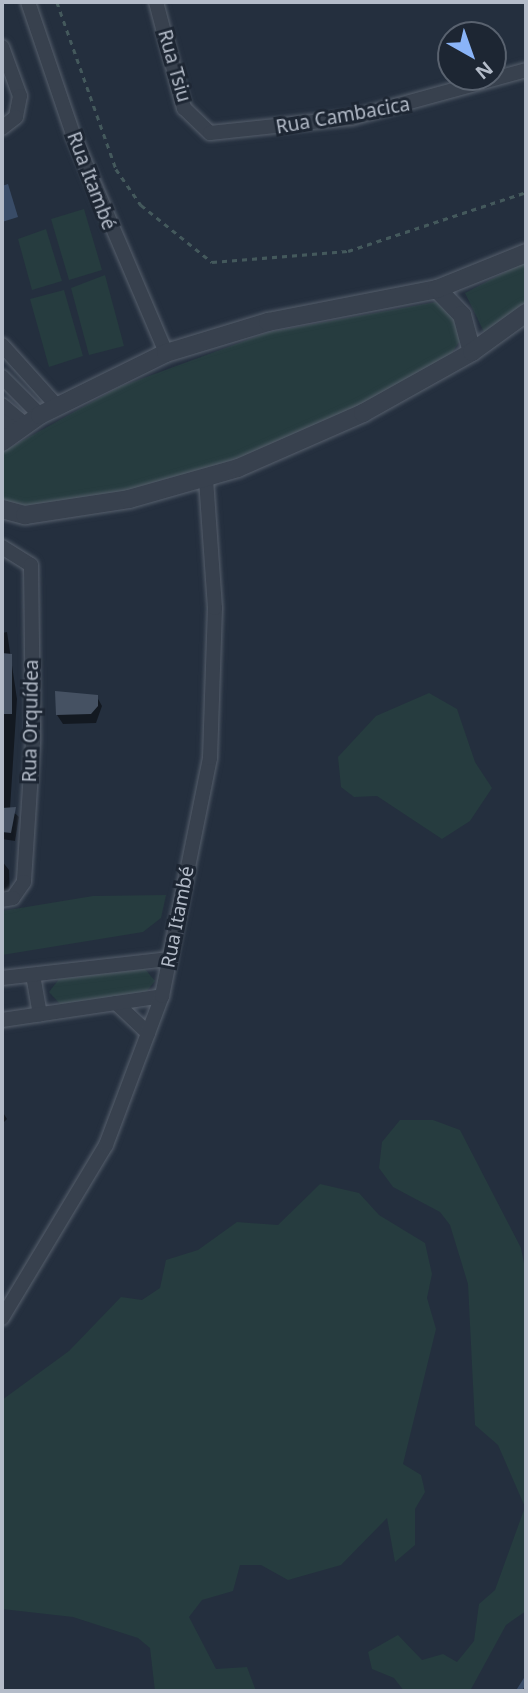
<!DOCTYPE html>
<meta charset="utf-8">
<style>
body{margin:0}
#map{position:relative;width:528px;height:1693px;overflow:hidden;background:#242f3e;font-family:"Noto Sans",sans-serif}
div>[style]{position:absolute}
.green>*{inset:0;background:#263c3f}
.water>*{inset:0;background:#394c67}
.shadow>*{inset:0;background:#0007}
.stream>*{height:4.5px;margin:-2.25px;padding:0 2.25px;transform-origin:2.25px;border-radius:2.25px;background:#394c67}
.building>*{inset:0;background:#455162}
.path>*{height:2.5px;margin-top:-1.25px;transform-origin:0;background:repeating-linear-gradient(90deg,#44595c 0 5px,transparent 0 10px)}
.roads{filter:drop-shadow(0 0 2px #565f6c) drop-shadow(0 0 2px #565f6c)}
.minor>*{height:14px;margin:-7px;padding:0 7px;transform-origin:7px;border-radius:7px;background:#38414e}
.tertiary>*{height:18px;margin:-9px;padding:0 9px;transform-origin:9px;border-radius:9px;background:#38414e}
span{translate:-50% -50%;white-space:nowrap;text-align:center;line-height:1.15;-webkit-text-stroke:6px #1d2633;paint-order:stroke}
.street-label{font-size:19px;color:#b4bcc9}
.frame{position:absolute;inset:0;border:4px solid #b4bcc9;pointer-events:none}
.north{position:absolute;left:437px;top:21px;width:70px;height:70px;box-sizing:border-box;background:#1d2633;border:2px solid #59626f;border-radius:50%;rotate:140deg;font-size:19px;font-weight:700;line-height:28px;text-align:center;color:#b4bcc9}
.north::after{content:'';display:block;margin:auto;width:24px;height:32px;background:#8ab4f8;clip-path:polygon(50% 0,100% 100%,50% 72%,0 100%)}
</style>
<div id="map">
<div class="green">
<div style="clip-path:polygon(84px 209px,102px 270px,69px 280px,51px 219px)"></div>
<div style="clip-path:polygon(46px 229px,62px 281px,32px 290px,18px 239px)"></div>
<div style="clip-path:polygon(526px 261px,526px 304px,484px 332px,465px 293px)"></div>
<div style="clip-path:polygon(105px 275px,124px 346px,89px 355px,71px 288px)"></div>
<div style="clip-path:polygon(64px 290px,83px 356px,49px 367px,30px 299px)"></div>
<div style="clip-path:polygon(436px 302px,453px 313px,461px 339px,448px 359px,299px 441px,131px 493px,25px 509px,2px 503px,2px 452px,119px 387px,269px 332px)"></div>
<div style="clip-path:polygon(429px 693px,457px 709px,475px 762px,492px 788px,470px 821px,442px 839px,377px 796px,354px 797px,341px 787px,338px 757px,376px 716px)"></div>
<div style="clip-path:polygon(166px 895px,161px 918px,143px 932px,2px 955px,2px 911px,93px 896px)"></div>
<div style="clip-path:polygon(145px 969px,155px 981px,146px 992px,60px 1004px,49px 992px,59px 979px)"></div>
<div style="clip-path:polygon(400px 1120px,433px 1120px,460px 1130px,521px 1248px,526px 1273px,526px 1611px,506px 1625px,470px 1691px,404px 1691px,394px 1678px,372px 1669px,368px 1652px,398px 1635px,422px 1660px,443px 1654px,457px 1662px,474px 1641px,479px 1604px,495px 1590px,525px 1507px,498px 1445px,475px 1425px,468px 1284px,450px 1225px,440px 1212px,393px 1187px,379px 1168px,382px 1142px)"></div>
<div style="clip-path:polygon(320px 1184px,359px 1193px,379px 1215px,425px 1243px,432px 1274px,427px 1298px,436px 1329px,403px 1464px,421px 1475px,425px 1492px,415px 1509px,415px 1545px,395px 1562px,387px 1518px,341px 1565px,288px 1580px,261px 1565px,240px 1565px,233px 1591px,202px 1600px,189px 1617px,216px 1669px,247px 1667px,256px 1691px,155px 1691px,150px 1648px,138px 1638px,73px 1617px,2px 1609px,2px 1400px,69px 1351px,121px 1297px,142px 1300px,160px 1288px,166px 1260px,198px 1250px,237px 1222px,278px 1225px)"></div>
</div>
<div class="water">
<div style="clip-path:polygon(8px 184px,18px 217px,2px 222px,2px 186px)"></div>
</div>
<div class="shadow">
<div style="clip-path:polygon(7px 632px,17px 699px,10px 809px,19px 817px,15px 841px,2px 839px,2px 633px)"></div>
<div style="clip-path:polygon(97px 697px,102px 706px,96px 723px,63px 724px,57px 715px)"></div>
<div style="clip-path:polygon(2px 861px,9px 870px,10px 895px,2px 894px)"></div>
<div style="clip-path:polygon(2px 1111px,7px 1119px,2px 1124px)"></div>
</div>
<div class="stream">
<div style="left:518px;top:1691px;width:15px;rotate:-58deg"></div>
</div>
<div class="building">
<div style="clip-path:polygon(2px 653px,12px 654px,12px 714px,2px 714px)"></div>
<div style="clip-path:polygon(55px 691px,98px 695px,98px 706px,91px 714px,56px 715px)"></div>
<div style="clip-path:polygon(16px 807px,11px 833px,2px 832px,2px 808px)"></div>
</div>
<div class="path">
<div style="left:57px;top:2px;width:177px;rotate:70.5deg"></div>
<div style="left:116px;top:169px;width:44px;rotate:55.2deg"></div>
<div style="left:141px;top:205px;width:91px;rotate:38.8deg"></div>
<div style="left:212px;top:262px;width:136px;rotate:-4.6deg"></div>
<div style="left:348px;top:251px;width:188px;rotate:-18.3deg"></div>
</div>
<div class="roads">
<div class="minor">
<div style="left:28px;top:2px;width:143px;rotate:71.2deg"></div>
<div style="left:74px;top:137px;width:235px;rotate:66.9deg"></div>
<div style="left:156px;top:2px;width:110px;rotate:75.2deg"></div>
<div style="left:184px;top:108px;width:36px;rotate:44deg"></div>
<div style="left:210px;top:133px;width:142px;rotate:-6.1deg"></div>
<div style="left:351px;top:118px;width:181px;rotate:-15.3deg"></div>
<div style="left:2px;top:47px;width:52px;rotate:69.8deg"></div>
<div style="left:20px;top:96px;width:21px;rotate:101deg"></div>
<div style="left:16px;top:117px;width:18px;rotate:142deg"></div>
<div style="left:2px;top:345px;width:82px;rotate:48deg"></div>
<div style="left:2px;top:377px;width:54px;rotate:45deg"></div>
<div style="left:2px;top:405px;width:30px;rotate:40deg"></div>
<div style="left:2px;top:421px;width:17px;rotate:33deg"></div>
<div style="left:2px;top:547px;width:34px;rotate:32deg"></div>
<div style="left:31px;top:565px;width:176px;rotate:89.3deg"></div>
<div style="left:33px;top:741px;width:141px;rotate:93.7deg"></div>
<div style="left:24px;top:882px;width:19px;rotate:125deg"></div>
<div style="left:13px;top:898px;width:11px;rotate:170deg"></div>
<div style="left:33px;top:975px;width:40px;rotate:80deg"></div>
<div style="left:2px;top:978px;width:169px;rotate:-6.5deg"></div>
<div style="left:116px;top:1003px;width:44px;rotate:43.2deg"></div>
<div style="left:2px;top:1020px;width:162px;rotate:-8.5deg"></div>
<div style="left:2px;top:1318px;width:202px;rotate:-59deg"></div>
<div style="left:106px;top:1145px;width:159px;rotate:-69.4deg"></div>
<div style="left:162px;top:996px;width:243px;rotate:-78.6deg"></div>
<div style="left:210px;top:758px;width:150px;rotate:-88.1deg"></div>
<div style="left:215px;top:608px;width:129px;rotate:-94deg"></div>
</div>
<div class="tertiary">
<div style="left:437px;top:289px;width:36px;rotate:46deg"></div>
<div style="left:462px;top:315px;width:38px;rotate:75deg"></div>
<div style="left:2px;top:442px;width:47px;rotate:-35.4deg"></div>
<div style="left:40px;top:415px;width:140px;rotate:-26.2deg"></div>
<div style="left:166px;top:353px;width:107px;rotate:-16.9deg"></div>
<div style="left:268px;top:322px;width:172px;rotate:-11deg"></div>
<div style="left:437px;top:289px;width:96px;rotate:-22deg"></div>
<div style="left:2px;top:509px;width:24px;rotate:15deg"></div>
<div style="left:25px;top:515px;width:105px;rotate:-8.7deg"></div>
<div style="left:129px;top:499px;width:113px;rotate:-15.9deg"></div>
<div style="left:238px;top:468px;width:137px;rotate:-23.7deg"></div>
<div style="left:363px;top:413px;width:125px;rotate:-29.2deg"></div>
<div style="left:472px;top:352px;width:67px;rotate:-35.8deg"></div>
</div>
</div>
<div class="street-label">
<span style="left:174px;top:66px;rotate:74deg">Rua Tsiu</span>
<span style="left:343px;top:116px;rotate:-10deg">Rua Cambacica</span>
<span style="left:91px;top:181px;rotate:69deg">Rua Itambé</span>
<span style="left:31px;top:721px;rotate:-89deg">Rua Orquídea</span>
<span style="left:178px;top:917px;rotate:-79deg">Rua Itambé</span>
</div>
<div class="frame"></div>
<div class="north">N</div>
</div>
